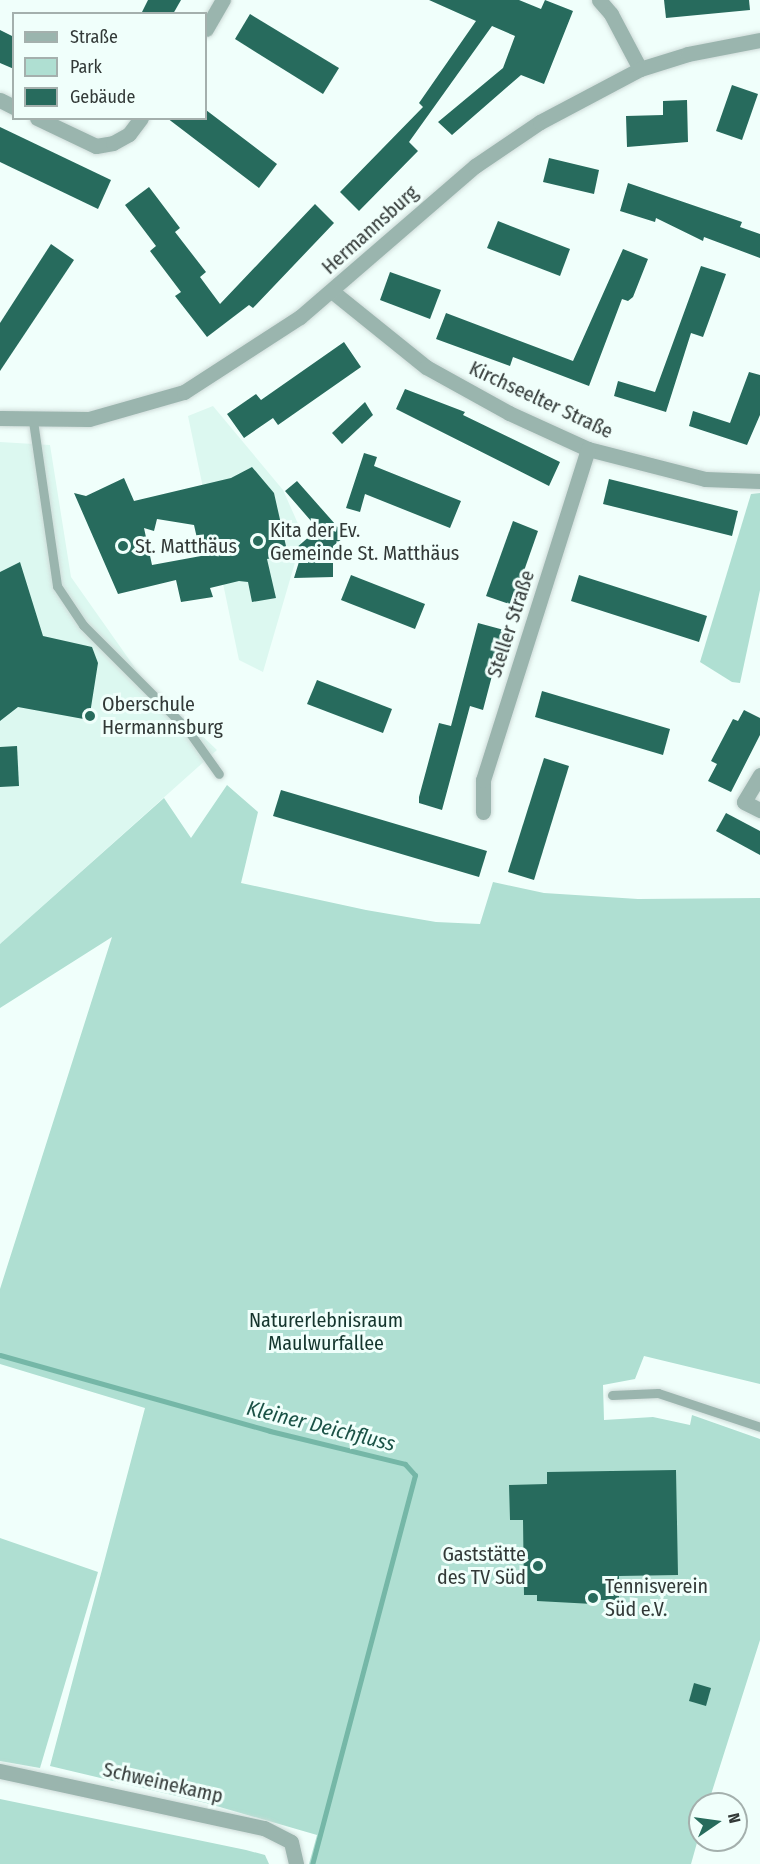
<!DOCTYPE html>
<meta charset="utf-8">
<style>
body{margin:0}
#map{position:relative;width:760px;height:1864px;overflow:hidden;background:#f0fffb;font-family:"Fira Sans Condensed",sans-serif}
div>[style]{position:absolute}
.built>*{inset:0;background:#dcf8f0}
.green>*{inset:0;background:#afdfd2}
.stream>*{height:5px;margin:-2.5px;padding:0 2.5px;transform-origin:2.5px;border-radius:2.5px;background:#75b7a7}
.building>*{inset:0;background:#276b5d}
.roads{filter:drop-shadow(0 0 2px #cedbd8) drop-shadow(0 0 2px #cedbd8)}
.service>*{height:9px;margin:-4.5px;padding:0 4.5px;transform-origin:4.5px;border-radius:4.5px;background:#9ab5ae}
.minor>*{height:15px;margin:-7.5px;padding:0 7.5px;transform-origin:7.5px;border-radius:7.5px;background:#9ab5ae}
.dots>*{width:16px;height:16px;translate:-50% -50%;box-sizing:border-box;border:3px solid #f0fffb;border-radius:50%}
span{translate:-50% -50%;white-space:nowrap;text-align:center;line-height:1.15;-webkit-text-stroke:6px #f0fffb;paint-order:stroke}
.street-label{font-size:20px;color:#323937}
.poi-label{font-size:20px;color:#323937}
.left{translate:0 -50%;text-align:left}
.right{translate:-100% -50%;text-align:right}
.park-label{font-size:20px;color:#14352d}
.water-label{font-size:21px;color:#1a5246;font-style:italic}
.legend{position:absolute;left:12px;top:12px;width:195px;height:108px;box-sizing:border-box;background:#f0fffb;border:2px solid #a4b0ad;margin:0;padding:8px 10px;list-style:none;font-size:18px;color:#323937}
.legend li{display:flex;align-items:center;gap:12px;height:30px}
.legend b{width:30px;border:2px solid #a4b0ad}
.north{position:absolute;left:688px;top:1792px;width:60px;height:60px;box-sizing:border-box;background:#f0fffb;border:2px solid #a4b0ad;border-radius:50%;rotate:77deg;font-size:16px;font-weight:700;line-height:24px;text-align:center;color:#323937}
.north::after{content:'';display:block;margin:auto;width:21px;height:27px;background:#276b5c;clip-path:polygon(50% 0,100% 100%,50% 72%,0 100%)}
</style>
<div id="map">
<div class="built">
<div style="clip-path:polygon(213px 406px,283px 490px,303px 535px,263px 672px,239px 660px,188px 416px)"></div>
<div style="clip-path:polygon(0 442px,50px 445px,71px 577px,145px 682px,217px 750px,0 944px)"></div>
</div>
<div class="green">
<div style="clip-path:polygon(760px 493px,760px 590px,740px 683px,732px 682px,700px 662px,751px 494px)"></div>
<div style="clip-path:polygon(227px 785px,258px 812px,241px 883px,366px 910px,436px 922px,480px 924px,493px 882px,544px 893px,638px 899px,760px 898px,760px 1384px,644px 1356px,635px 1379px,603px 1385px,604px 1420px,653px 1417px,690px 1425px,692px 1415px,760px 1439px,760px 1640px,708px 1804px,700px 1804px,700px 1832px,691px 1864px,309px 1864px,317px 1835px,206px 1803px,50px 1766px,145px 1408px,0 1364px,0 1289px,112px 937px,0 1008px,0 944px,164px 798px,191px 838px)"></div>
<div style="clip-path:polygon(0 1538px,98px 1572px,40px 1768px,0 1761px)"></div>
<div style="clip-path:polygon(0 1799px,246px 1850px,265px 1855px,269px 1864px,0 1864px)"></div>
</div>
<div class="stream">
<div style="left:0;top:1355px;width:280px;rotate:15.7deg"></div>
<div style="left:270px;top:1431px;width:139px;rotate:13.7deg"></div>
<div style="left:405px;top:1464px;width:15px;rotate:48deg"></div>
<div style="left:415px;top:1475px;width:402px;rotate:104.8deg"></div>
</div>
<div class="building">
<div style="clip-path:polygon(148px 0,181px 0,173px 14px,141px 14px)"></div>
<div style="clip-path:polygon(429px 0,519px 0,541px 9px,545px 0,573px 11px,544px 84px,521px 75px,452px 135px,438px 122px,503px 68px,515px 36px,492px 26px,409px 142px,418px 151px,359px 211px,340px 192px,423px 107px,419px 103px,476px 21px)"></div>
<div style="clip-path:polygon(664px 0,749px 0,750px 10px,666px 18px)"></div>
<div style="clip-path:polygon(250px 14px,339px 68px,323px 94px,235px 39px)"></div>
<div style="clip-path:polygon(0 30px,14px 37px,14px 69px,0 63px)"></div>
<div style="clip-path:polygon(732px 85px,758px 94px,742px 140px,716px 131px)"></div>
<div style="clip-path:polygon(687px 100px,688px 142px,627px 147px,626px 116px,663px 115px,663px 101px)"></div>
<div style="clip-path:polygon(206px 110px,277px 164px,259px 188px,167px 118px,206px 118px)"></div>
<div style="clip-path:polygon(0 127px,111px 180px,98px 209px,0 162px)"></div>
<div style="clip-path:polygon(549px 158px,599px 170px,594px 194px,543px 182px)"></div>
<div style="clip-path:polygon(628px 183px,742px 222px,740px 227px,760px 234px,760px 258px,704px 237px,703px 241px,656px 218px,655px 222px,620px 211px)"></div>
<div style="clip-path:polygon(149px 187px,180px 228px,175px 232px,206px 272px,200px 277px,220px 304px,315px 204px,334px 223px,253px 308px,249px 305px,207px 337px,175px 296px,181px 292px,150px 251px,156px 246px,125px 205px)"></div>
<div style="clip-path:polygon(498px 221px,570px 249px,560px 276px,487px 248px)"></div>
<div style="clip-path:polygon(51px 244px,74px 260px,0 371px,0 323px)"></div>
<div style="clip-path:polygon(623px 249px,648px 259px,633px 297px,628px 301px,622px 299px,589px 386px,513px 357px,510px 366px,436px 339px,446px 313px,573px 361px)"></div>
<div style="clip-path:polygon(701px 266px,726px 274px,703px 337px,691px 333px,666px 412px,614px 396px,618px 381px,655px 392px)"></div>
<div style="clip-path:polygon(390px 272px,441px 290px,430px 319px,380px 300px)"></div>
<div style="clip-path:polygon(344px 342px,361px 367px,278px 425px,273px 418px,244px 438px,227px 414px,256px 394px,261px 400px)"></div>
<div style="clip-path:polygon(749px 372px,760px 375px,760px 415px,747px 445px,689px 426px,693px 411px,730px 423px)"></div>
<div style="clip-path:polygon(405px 389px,465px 412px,463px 415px,560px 462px,549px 486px,396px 409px)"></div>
<div style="clip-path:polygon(365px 402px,373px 415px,342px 444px,332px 433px)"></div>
<div style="clip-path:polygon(364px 453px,377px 457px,374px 466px,461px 501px,450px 528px,365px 494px,360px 512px,346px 508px)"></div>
<div style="clip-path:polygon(evenodd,252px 467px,274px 493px,288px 555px,267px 559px,276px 598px,252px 602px,248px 582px,239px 581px,210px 588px,213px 597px,181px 602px,176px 580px,118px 594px,74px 493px,86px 496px,124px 478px,134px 501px,231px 478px,252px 467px,157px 519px,194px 525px,201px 556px,152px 565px,144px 528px,154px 531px,157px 519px)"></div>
<div style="clip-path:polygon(609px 479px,738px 511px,732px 536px,603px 504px)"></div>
<div style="clip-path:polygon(297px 481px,343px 533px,343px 538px,333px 546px,333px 577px,294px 578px,302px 552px,288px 555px,318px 529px,285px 491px)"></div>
<div style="clip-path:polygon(513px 521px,538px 531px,512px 605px,486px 596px)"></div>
<div style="clip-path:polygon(20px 562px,43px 636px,92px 647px,98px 663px,89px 720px,18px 707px,0 721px,0 572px)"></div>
<div style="clip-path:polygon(351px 575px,425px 604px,415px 629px,341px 600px)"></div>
<div style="clip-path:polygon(579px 575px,707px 616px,699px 642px,571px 601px)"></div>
<div style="clip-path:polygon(478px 623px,504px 630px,483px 710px,470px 706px,442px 810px,419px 803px,419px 797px,439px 723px,451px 726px)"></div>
<div style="clip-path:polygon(317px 680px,392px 709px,383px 733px,307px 704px)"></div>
<div style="clip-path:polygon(542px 691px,670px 729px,663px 755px,535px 717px)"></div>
<div style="clip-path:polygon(744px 710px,760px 718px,760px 735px,731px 792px,708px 781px,717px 764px,711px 761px,733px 719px,738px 721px)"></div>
<div style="clip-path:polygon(17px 746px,19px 786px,0 787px,0 747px)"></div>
<div style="clip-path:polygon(544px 758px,569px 766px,534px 880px,508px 872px)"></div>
<div style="clip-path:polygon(281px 790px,487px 851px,479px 877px,273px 816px)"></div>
<div style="clip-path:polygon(726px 813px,760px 831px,760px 855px,716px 831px)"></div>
<div style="clip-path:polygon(676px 1470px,678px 1575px,619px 1576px,619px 1600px,593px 1600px,593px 1604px,537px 1601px,537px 1595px,524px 1595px,523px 1520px,510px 1520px,509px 1485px,547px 1484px,547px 1472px)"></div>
<div style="clip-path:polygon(694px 1683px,711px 1688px,706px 1706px,689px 1701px)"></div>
</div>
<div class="roads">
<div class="service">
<div style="left:33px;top:421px;width:167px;rotate:81.7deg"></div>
<div style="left:57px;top:586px;width:47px;rotate:56.3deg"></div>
<div style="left:83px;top:625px;width:147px;rotate:45deg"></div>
<div style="left:187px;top:729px;width:55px;rotate:54.6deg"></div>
<div style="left:612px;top:1395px;width:46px;rotate:-2.5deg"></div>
<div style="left:658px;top:1393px;width:108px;rotate:18.4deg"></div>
</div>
<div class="minor">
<div style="left:599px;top:0;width:18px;rotate:49deg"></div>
<div style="left:611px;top:14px;width:62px;rotate:62.2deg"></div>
<div style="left:206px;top:29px;width:34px;rotate:-60deg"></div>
<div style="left:0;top:100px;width:16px;rotate:27deg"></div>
<div style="left:37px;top:118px;width:65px;rotate:25.4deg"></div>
<div style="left:96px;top:146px;width:17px;rotate:-10deg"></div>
<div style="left:113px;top:143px;width:18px;rotate:-29deg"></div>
<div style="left:129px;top:134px;width:20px;rotate:-53deg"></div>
<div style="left:333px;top:292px;width:119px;rotate:38.9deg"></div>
<div style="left:426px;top:367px;width:95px;rotate:29deg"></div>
<div style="left:509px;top:413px;width:87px;rotate:24.5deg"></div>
<div style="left:588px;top:449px;width:121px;rotate:14.4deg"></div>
<div style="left:705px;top:479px;width:55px;rotate:2.1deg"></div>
<div style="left:0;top:418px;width:89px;rotate:0.6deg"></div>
<div style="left:89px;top:419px;width:99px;rotate:-15.9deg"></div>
<div style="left:184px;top:392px;width:138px;rotate:-32.9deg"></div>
<div style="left:300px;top:317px;width:231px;rotate:-40.8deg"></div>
<div style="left:475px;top:166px;width:78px;rotate:-34.1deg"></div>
<div style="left:540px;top:122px;width:113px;rotate:-27.9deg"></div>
<div style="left:640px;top:69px;width:50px;rotate:-17.4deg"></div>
<div style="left:688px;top:54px;width:73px;rotate:-11deg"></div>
<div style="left:760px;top:775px;width:31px;rotate:121deg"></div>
<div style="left:744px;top:802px;width:18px;rotate:27deg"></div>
<div style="left:483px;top:812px;width:32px;rotate:-90deg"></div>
<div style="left:483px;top:780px;width:347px;rotate:-72.4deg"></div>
<div style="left:0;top:1771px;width:270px;rotate:12.2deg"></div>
<div style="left:264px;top:1828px;width:30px;rotate:27deg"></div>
<div style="left:291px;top:1842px;width:23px;rotate:77deg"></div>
</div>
</div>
<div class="dots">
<div style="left:258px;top:541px;background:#276b5c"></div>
<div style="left:123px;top:546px;background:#276b5c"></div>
<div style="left:90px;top:716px;background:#276b5c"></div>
<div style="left:538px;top:1566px;background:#276b5c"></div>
<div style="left:593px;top:1598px;background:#276b5c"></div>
</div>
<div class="street-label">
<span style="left:370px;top:230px;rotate:-42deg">Hermannsburg</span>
<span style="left:541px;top:400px;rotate:25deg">Kirchseelter Straße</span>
<span style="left:511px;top:624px;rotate:-72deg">Steller Straße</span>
<span style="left:163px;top:1783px;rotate:13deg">Schweinekamp</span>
</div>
<div class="poi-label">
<span class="left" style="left:270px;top:542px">Kita der Ev.<br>Gemeinde St. Matthäus</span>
<span class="left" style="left:135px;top:546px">St. Matthäus</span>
<span class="left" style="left:102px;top:716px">Oberschule<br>Hermannsburg</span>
<span class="right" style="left:526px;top:1566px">Gaststätte<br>des TV Süd</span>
<span class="left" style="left:605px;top:1598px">Tennisverein<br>Süd e.V.</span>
</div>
<div class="park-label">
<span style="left:326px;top:1332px">Naturerlebnisraum<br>Maulwurfallee</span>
</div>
<div class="water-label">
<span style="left:321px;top:1426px;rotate:14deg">Kleiner Deichfluss</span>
</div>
<ul class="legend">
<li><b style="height:8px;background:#9ab5ae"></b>Straße</li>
<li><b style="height:16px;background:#afdfd2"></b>Park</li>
<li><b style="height:16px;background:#276b5d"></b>Gebäude</li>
</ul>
<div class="north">N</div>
</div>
